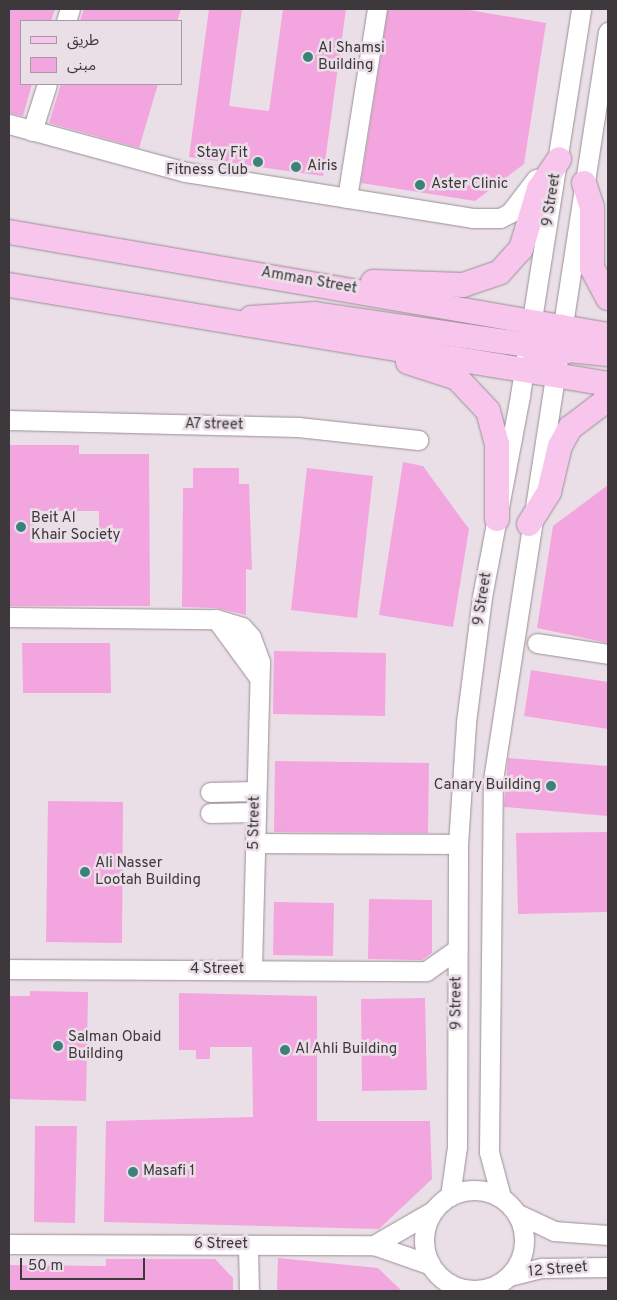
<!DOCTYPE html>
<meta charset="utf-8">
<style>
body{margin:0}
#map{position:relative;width:617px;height:1300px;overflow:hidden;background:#ebdfe7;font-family:Overpass,"Noto Sans Arabic",sans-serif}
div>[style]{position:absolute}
.building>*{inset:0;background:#f3a5df}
.roads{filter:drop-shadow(0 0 1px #998e96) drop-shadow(0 0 1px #998e96)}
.minor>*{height:19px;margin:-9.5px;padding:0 9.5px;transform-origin:9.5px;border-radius:9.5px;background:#fff}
.minor>.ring{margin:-9.5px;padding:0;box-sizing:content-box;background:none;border:19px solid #fff;border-radius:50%}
.major>*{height:24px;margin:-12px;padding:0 12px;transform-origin:12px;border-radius:12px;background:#f8c6ec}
.dots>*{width:14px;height:14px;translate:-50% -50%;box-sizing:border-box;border:2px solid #ebdfe7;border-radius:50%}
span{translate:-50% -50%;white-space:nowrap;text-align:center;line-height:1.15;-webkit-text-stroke:5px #ebdfe7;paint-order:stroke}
.poi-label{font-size:15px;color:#3d383c}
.left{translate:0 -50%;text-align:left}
.right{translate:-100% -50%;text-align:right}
.street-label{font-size:15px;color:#3d383c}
.frame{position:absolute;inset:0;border:10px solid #3d383c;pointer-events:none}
.legend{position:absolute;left:20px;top:20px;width:162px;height:65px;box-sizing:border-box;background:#ebdfe7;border:1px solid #a59ca3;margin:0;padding:6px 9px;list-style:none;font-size:15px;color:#3d383c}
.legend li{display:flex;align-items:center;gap:10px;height:25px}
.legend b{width:25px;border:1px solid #a59ca3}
.scale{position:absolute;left:20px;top:1258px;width:125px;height:22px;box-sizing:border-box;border:2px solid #3d383c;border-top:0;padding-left:6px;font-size:15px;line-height:18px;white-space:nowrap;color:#3d383c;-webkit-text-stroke:4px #ebdfe7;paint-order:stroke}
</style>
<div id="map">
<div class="building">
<div style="clip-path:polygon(9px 9px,55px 9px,51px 21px,21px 21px,21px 84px,32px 84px,23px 116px,9px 113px)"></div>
<div style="clip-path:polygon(84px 9px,181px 9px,177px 21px,80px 21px)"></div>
<div style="clip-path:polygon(209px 9px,242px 9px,229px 106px,269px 111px,283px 9px,346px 9px,323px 176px,189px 157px)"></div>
<div style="clip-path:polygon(388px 9px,463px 9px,546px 23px,524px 164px,475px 201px,361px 183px)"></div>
<div style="clip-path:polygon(61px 84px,158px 84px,139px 148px,49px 123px)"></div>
<div style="clip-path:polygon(evenodd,9px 445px,79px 445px,79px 454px,149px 454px,150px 606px,9px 606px,9px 445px,34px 511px,99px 511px,99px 542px,34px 543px,34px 511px)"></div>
<div style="clip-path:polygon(403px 462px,423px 466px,469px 529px,453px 627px,379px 615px)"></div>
<div style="clip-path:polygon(193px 468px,239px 468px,239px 484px,249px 484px,252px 570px,246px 569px,246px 615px,216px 608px,182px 607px,183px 488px,193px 488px)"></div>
<div style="clip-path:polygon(307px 468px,373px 476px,357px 618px,291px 610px)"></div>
<div style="clip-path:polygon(608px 485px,608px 643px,537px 628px,553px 526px)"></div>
<div style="clip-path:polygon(22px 643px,110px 643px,111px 693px,23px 693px)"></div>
<div style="clip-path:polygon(274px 651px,386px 653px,385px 716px,273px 714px)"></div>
<div style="clip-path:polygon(531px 670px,608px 682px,608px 729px,524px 716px)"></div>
<div style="clip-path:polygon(508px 758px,608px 766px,608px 816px,504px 807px)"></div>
<div style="clip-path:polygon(275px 761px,429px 763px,428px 833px,274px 832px)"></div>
<div style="clip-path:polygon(48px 801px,123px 802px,122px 943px,46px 942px)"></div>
<div style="clip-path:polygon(608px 832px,608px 912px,518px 914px,516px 833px)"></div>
<div style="clip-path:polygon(369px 899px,432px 900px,432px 953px,422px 960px,368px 959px)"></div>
<div style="clip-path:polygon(274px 902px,334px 903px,333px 956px,273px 955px)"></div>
<div style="clip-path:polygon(30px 991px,88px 992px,86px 1101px,9px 1099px,9px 996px,30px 996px)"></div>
<div style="clip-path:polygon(179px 993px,317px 996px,317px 1121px,430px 1121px,432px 1179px,379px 1229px,104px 1222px,106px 1121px,253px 1117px,252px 1047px,210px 1047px,210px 1059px,196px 1059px,196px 1050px,179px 1050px)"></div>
<div style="clip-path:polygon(425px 998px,427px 1090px,362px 1091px,361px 999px)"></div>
<div style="clip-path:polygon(35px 1126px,77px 1126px,75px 1223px,34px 1222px)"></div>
<div style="clip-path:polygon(278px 1258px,378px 1268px,402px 1291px,277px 1291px)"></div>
<div style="clip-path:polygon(106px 1259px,215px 1259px,233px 1278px,233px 1291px,9px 1291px,9px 1265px,106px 1266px)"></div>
</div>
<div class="roads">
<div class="minor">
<div style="left:66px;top:21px;width:13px;rotate:-72deg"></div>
<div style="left:9px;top:124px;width:183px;rotate:15.2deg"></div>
<div style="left:186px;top:172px;width:290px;rotate:9.1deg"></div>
<div style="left:472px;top:218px;width:28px"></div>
<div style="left:500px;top:218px;width:11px;rotate:-27deg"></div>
<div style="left:510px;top:213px;width:43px;rotate:-52.6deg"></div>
<div style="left:32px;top:131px;width:49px;rotate:-72.3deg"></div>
<div style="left:347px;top:198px;width:191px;rotate:-81deg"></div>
<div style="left:9px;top:420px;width:289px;rotate:1.4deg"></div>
<div style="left:298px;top:427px;width:121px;rotate:6.2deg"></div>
<div style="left:9px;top:617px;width:207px;rotate:0.6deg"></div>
<div style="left:216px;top:619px;width:27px;rotate:17deg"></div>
<div style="left:242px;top:627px;width:13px;rotate:48deg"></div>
<div style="left:251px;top:637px;width:27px;rotate:70deg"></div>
<div style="left:260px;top:662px;width:308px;rotate:91.5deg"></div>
<div style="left:216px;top:619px;width:69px;rotate:53.8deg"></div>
<div style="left:537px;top:643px;width:72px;rotate:8.8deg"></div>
<div style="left:210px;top:792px;width:46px;rotate:-1.2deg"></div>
<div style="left:210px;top:813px;width:45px;rotate:-1.3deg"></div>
<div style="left:255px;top:843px;width:203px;rotate:0.3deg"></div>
<div style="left:9px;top:969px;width:417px;rotate:0.3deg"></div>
<div style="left:426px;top:971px;width:38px;rotate:-35deg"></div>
<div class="ring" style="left:424px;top:1190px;width:81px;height:81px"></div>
<div style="left:450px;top:1196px;width:49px;rotate:-81.9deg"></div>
<div style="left:457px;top:1147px;width:303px;rotate:-89.8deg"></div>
<div style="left:458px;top:844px;width:122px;rotate:-86.2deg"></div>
<div style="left:466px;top:722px;width:126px;rotate:-82.7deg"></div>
<div style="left:482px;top:597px;width:206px;rotate:-79.3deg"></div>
<div style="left:520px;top:395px;width:391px;rotate:-81deg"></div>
<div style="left:501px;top:1197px;width:47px;rotate:-104.9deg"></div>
<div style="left:489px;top:1152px;width:372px;rotate:-89.4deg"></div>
<div style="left:493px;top:780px;width:757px;rotate:-81.26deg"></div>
<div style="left:516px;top:1213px;width:42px;rotate:25.3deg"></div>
<div style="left:554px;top:1231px;width:54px;rotate:4.2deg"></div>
<div style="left:9px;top:1244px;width:365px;rotate:0.2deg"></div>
<div style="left:374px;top:1245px;width:60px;rotate:19.3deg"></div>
<div style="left:248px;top:1245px;width:46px;rotate:88.8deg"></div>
<div style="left:374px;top:1245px;width:68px;rotate:-30deg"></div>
<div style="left:509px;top:1276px;width:34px;rotate:-14deg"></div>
<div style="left:542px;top:1268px;width:66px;rotate:-0.9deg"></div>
</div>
<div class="major">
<div style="left:584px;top:183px;width:25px;rotate:72deg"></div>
<div style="left:592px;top:207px;width:61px;rotate:90deg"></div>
<div style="left:592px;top:268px;width:34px;rotate:62deg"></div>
<div style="left:9px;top:232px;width:608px;rotate:9.76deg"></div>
<div style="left:373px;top:282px;width:90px;rotate:1.9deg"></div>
<div style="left:463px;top:285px;width:39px;rotate:-19deg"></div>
<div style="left:500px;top:272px;width:31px;rotate:-48deg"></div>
<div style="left:521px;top:249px;width:63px;rotate:-73.3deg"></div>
<div style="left:539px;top:189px;width:36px;rotate:-56deg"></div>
<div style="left:9px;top:285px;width:607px;rotate:9.38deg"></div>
<div style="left:251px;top:318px;width:64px;rotate:-3.6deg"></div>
<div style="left:315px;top:314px;width:215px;rotate:8.3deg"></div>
<div style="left:528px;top:345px;width:24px;rotate:-15deg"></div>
<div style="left:551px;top:339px;width:16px;rotate:-52deg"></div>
<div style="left:408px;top:362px;width:52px;rotate:18.1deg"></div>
<div style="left:457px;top:378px;width:45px;rotate:46.8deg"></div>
<div style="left:488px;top:411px;width:34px;rotate:75deg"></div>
<div style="left:497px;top:444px;width:75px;rotate:90deg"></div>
<div style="left:533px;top:364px;width:39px;rotate:-21deg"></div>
<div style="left:569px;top:350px;width:39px;rotate:6deg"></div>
<div style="left:529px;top:524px;width:38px;rotate:-58deg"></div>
<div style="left:549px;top:492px;width:47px;rotate:-76.6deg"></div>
<div style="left:560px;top:446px;width:21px;rotate:-61deg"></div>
<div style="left:570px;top:428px;width:48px;rotate:-37.3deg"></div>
</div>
</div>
<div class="dots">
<div style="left:308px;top:57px;background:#3c827b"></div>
<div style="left:258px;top:162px;background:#3c827b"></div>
<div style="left:296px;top:167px;background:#3c827b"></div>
<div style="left:420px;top:185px;background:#3c827b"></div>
<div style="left:21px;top:527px;background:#3c827b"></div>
<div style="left:551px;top:786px;background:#3c827b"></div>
<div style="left:85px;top:872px;background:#3c827b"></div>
<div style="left:58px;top:1046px;background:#3c827b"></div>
<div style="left:285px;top:1050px;background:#3c827b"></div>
<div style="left:133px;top:1172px;background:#3c827b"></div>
</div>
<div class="poi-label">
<span class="left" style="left:318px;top:57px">Al Shamsi<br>Building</span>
<span class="right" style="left:248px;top:162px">Stay Fit<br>Fitness Club</span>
<span class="left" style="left:307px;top:167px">Airis</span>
<span class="left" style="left:431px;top:185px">Aster Clinic</span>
<span class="left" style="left:31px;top:527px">Beit Al<br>Khair Society</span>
<span class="right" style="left:541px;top:786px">Canary Building</span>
<span class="left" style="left:95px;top:872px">Ali Nasser<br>Lootah Building</span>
<span class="left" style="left:68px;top:1046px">Salman Obaid<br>Building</span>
<span class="left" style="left:295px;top:1050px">Al Ahli Building</span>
<span class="left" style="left:143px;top:1172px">Masafi 1</span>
</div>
<div class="street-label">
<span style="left:552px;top:200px;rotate:-81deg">9 Street</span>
<span style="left:309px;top:281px;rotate:10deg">Amman Street</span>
<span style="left:214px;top:425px;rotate:1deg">A7 street</span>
<span style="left:483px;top:599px;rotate:-81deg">9 Street</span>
<span style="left:255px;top:823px;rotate:-89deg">5 Street</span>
<span style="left:217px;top:970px">4 Street</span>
<span style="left:457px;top:1003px;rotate:-90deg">9 Street</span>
<span style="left:221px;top:1245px">6 Street</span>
<span style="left:558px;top:1270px;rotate:-5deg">12 Street</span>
</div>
<div class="frame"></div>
<ul class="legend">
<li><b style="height:6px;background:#f8c6ec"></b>طريق</li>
<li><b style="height:14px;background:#f3a5df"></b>مبنى</li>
</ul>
<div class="scale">50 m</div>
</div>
